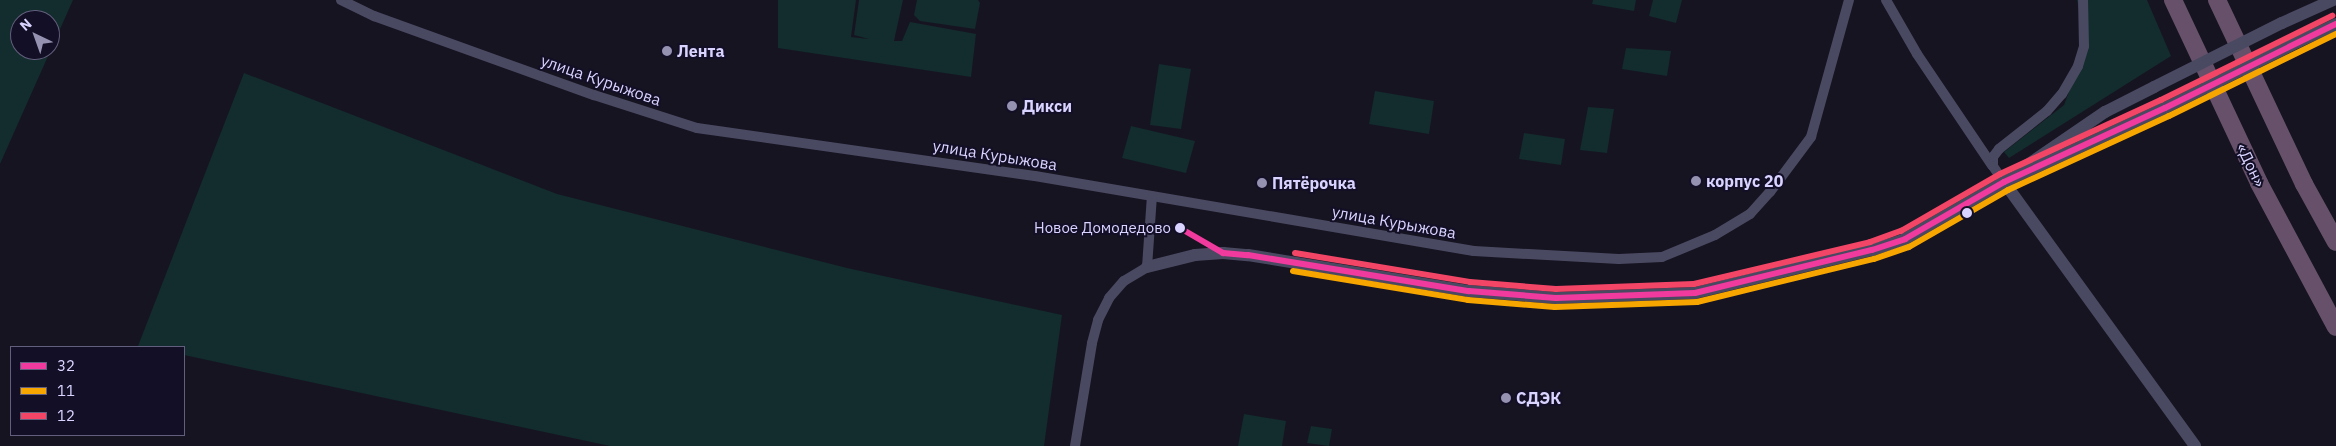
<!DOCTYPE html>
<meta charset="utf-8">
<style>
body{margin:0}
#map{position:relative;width:2336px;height:446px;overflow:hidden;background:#161421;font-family:"IBM Plex Sans",sans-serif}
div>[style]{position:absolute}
.green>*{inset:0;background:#132c2d}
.minor>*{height:10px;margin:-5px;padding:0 5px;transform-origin:5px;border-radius:5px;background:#4a4962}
.tertiary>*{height:12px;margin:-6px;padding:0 6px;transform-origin:6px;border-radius:6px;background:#4a4962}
.motorway>*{height:18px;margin:-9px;padding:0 9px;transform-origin:9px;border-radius:9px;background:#67516a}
.tertiary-bridge>*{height:12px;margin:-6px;padding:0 6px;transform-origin:6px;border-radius:6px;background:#4a4962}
.bus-1>*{height:6px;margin:-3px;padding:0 3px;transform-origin:3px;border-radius:3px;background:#f13a9d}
.bus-2>*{height:6px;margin:-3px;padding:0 3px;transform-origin:3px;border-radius:3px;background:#f7a600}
.bus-3>*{height:6px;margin:-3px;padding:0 3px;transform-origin:3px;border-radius:3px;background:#f34667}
.dots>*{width:14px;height:14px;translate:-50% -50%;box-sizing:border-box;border:2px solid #130f26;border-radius:50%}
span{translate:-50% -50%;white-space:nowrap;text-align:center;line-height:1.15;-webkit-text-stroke:4px #130f26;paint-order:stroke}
.bus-label{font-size:15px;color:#d9d4ff}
.right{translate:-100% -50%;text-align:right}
.poi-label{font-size:16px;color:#d9d4ff;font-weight:700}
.left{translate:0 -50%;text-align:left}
.street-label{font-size:16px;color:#d9d4ff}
.legend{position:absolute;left:10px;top:346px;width:175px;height:90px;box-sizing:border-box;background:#130f26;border:1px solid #625e7d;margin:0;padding:6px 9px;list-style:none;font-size:15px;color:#d9d4ff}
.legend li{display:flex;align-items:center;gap:10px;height:25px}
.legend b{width:25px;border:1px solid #625e7d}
.north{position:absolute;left:10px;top:10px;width:50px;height:50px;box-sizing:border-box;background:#130f26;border:1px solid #625e7d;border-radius:50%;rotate:318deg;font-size:14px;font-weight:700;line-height:20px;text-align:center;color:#d9d4ff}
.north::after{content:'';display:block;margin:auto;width:18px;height:22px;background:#9591b1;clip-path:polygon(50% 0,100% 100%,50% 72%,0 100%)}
</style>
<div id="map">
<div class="green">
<div style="clip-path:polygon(evenodd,0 0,73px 0,0 164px,0 0,20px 20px,50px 20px,50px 50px,20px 50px,20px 20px)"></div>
<div style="clip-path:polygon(778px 0,856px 0,851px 37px,869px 39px,854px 35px,859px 0,903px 0,894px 41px,902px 41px,910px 22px,976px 34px,971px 77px,778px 48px)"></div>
<div style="clip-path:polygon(917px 0,978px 0,980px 3px,975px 29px,920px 21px,914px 15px)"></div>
<div style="clip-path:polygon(1593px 0,1636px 0,1634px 11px,1592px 4px)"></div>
<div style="clip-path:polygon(1653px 0,1682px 0,1676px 23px,1649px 16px)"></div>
<div style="clip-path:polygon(2077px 0,2147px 0,2171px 56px,2009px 158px,2004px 152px,2064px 105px,2086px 47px)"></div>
<div style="clip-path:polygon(1626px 48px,1671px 51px,1667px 76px,1622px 69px)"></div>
<div style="clip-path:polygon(1159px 64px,1191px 69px,1181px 129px,1150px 125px)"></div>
<div style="clip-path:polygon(244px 73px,557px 194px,847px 268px,1062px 315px,1044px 446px,610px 446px,184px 355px,184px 347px,138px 346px)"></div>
<div style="clip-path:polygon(1375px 91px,1434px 101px,1429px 134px,1369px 124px)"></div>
<div style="clip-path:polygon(1588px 107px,1614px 109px,1607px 153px,1580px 150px)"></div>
<div style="clip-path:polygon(1131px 126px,1195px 141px,1186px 173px,1122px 158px)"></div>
<div style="clip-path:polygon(1524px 133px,1565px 139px,1561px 165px,1519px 159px)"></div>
<div style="clip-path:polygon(1244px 414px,1286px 421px,1282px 446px,1238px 446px)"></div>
<div style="clip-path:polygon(1311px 426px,1332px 429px,1329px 446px,1307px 443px)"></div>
</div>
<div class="minor">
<div style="left:341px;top:0;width:37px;rotate:26deg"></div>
<div style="left:374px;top:16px;width:234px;rotate:19.8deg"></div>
<div style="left:594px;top:95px;width:108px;rotate:17.8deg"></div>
<div style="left:697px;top:128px;width:341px;rotate:8.1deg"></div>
<div style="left:1035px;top:176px;width:445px;rotate:9.7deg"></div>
<div style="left:1474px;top:251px;width:145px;rotate:3.2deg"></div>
<div style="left:1619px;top:259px;width:43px;rotate:-2.7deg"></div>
<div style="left:1662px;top:257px;width:57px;rotate:-22.5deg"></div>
<div style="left:1715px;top:235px;width:41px;rotate:-31deg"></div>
<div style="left:1750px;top:214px;width:30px;rotate:-48deg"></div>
<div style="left:1770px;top:192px;width:69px;rotate:-53.3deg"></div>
<div style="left:1811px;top:137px;width:142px;rotate:-74.5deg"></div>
<div style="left:1886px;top:0;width:62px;rotate:60.1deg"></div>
<div style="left:1917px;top:54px;width:134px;rotate:56deg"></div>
<div style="left:2004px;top:182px;width:19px;rotate:-125deg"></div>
<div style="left:1993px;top:166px;width:9px;rotate:-90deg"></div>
<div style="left:1993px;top:157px;width:10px;rotate:-53deg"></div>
<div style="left:1999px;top:149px;width:61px;rotate:-38.4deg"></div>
<div style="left:2047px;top:111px;width:23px;rotate:-49deg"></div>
<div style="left:2062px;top:94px;width:32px;rotate:-60deg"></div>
<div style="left:2078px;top:66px;width:21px;rotate:-73deg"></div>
<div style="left:2084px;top:46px;width:46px;rotate:-91.2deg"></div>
<div style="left:1075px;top:446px;width:104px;rotate:-80.6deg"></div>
<div style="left:1092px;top:343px;width:24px;rotate:-75deg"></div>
<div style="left:1098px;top:320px;width:25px;rotate:-63deg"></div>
<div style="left:1109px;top:298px;width:23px;rotate:-49deg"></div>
<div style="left:1124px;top:281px;width:27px;rotate:-31deg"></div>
<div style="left:1147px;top:267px;width:71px;rotate:-86deg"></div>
</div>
<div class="tertiary">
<div style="left:2282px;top:23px;width:56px;rotate:-24.3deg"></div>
<div style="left:2298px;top:42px;width:42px;rotate:-25.3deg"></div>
<div style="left:2026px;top:166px;width:96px;rotate:-34.4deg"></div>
<div style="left:2105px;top:112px;width:55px;rotate:-27deg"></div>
<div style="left:2004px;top:182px;width:326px;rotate:54.1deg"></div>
<div style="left:1147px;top:267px;width:49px;rotate:-14deg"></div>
<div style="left:1195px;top:255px;width:28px;rotate:-4deg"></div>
<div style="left:1223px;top:253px;width:25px;rotate:5deg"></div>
<div style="left:1248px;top:255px;width:224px;rotate:9.3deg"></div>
<div style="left:1469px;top:291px;width:87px;rotate:4.6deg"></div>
<div style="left:1556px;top:298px;width:139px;rotate:-2.1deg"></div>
<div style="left:1695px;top:293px;width:182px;rotate:-13.7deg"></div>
<div style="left:1872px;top:250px;width:35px;rotate:-18deg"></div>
<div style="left:1905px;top:239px;width:114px;rotate:-29.9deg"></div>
<div style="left:2004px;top:182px;width:177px;rotate:-24.7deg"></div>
</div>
<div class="motorway">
<div style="left:2173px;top:0;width:202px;rotate:64.8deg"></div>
<div style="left:2259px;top:183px;width:163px;rotate:61.9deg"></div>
<div style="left:2217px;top:0;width:204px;rotate:64.7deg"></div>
<div style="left:2304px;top:184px;width:66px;rotate:61.1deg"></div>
</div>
<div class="tertiary-bridge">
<div style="left:2154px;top:87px;width:143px;rotate:-26.6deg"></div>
<div style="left:2165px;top:108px;width:148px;rotate:-26.4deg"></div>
</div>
<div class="bus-1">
<div style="left:1180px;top:228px;width:50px;rotate:30.2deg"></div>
<div style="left:1223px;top:253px;width:25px;rotate:5deg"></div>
<div style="left:1248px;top:255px;width:224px;rotate:9.3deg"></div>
<div style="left:1469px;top:291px;width:87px;rotate:4.6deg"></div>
<div style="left:1556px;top:298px;width:139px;rotate:-2.1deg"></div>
<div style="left:1695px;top:293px;width:182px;rotate:-13.7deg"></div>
<div style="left:1872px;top:250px;width:35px;rotate:-18deg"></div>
<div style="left:1905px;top:239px;width:114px;rotate:-29.9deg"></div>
<div style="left:2004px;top:182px;width:177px;rotate:-24.7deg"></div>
<div style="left:2165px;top:108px;width:191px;rotate:-26.2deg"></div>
</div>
<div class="bus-2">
<div style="left:1293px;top:271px;width:177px;rotate:9.4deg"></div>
<div style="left:1468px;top:300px;width:87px;rotate:4.6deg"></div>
<div style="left:1555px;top:307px;width:142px;rotate:-2deg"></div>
<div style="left:1697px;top:302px;width:182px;rotate:-13.7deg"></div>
<div style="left:1874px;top:259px;width:37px;rotate:-19deg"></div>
<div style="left:1909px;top:247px;width:114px;rotate:-29.9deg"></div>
<div style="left:2008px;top:190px;width:177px;rotate:-24.7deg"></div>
<div style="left:2169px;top:116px;width:186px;rotate:-26.2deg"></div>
</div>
<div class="bus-3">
<div style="left:1295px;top:253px;width:177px;rotate:9.4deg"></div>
<div style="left:1470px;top:282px;width:86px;rotate:4.7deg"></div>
<div style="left:1556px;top:289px;width:138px;rotate:-2.1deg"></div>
<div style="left:1694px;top:284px;width:181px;rotate:-13.4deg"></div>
<div style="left:1870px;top:242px;width:33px;rotate:-20deg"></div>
<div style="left:1901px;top:231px;width:114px;rotate:-29.9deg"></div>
<div style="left:2000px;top:174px;width:177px;rotate:-24.7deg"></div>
<div style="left:2161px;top:100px;width:191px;rotate:-26.2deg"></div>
</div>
<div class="dots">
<div style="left:667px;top:51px;background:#9591b1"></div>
<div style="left:1012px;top:106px;background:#9591b1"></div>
<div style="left:1696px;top:181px;background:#9591b1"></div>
<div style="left:1262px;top:183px;background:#9591b1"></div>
<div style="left:1967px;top:213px;background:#d9d4ff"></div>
<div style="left:1180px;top:228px;background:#d9d4ff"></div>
<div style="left:1506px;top:398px;background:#9591b1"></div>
</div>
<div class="bus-label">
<span class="right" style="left:1171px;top:228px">Новое Домодедово</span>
</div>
<div class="poi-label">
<span class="left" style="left:677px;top:51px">Лента</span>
<span class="left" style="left:1022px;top:106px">Дикси</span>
<span class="left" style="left:1706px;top:181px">корпус 20</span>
<span class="left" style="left:1272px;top:183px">Пятёрочка</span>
<span class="left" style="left:1516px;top:398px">СДЭК</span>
</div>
<div class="street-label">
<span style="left:601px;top:80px;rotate:19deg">улица Курыжова</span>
<span style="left:995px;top:155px;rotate:9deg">улица Курыжова</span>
<span style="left:2251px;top:165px;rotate:64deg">«Дон»</span>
<span style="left:1394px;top:222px;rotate:10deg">улица Курыжова</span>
</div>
<ul class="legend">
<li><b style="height:6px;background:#f13a9d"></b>32</li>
<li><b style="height:6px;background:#f7a600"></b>11</li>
<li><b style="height:6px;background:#f34667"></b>12</li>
</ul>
<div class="north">N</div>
</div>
